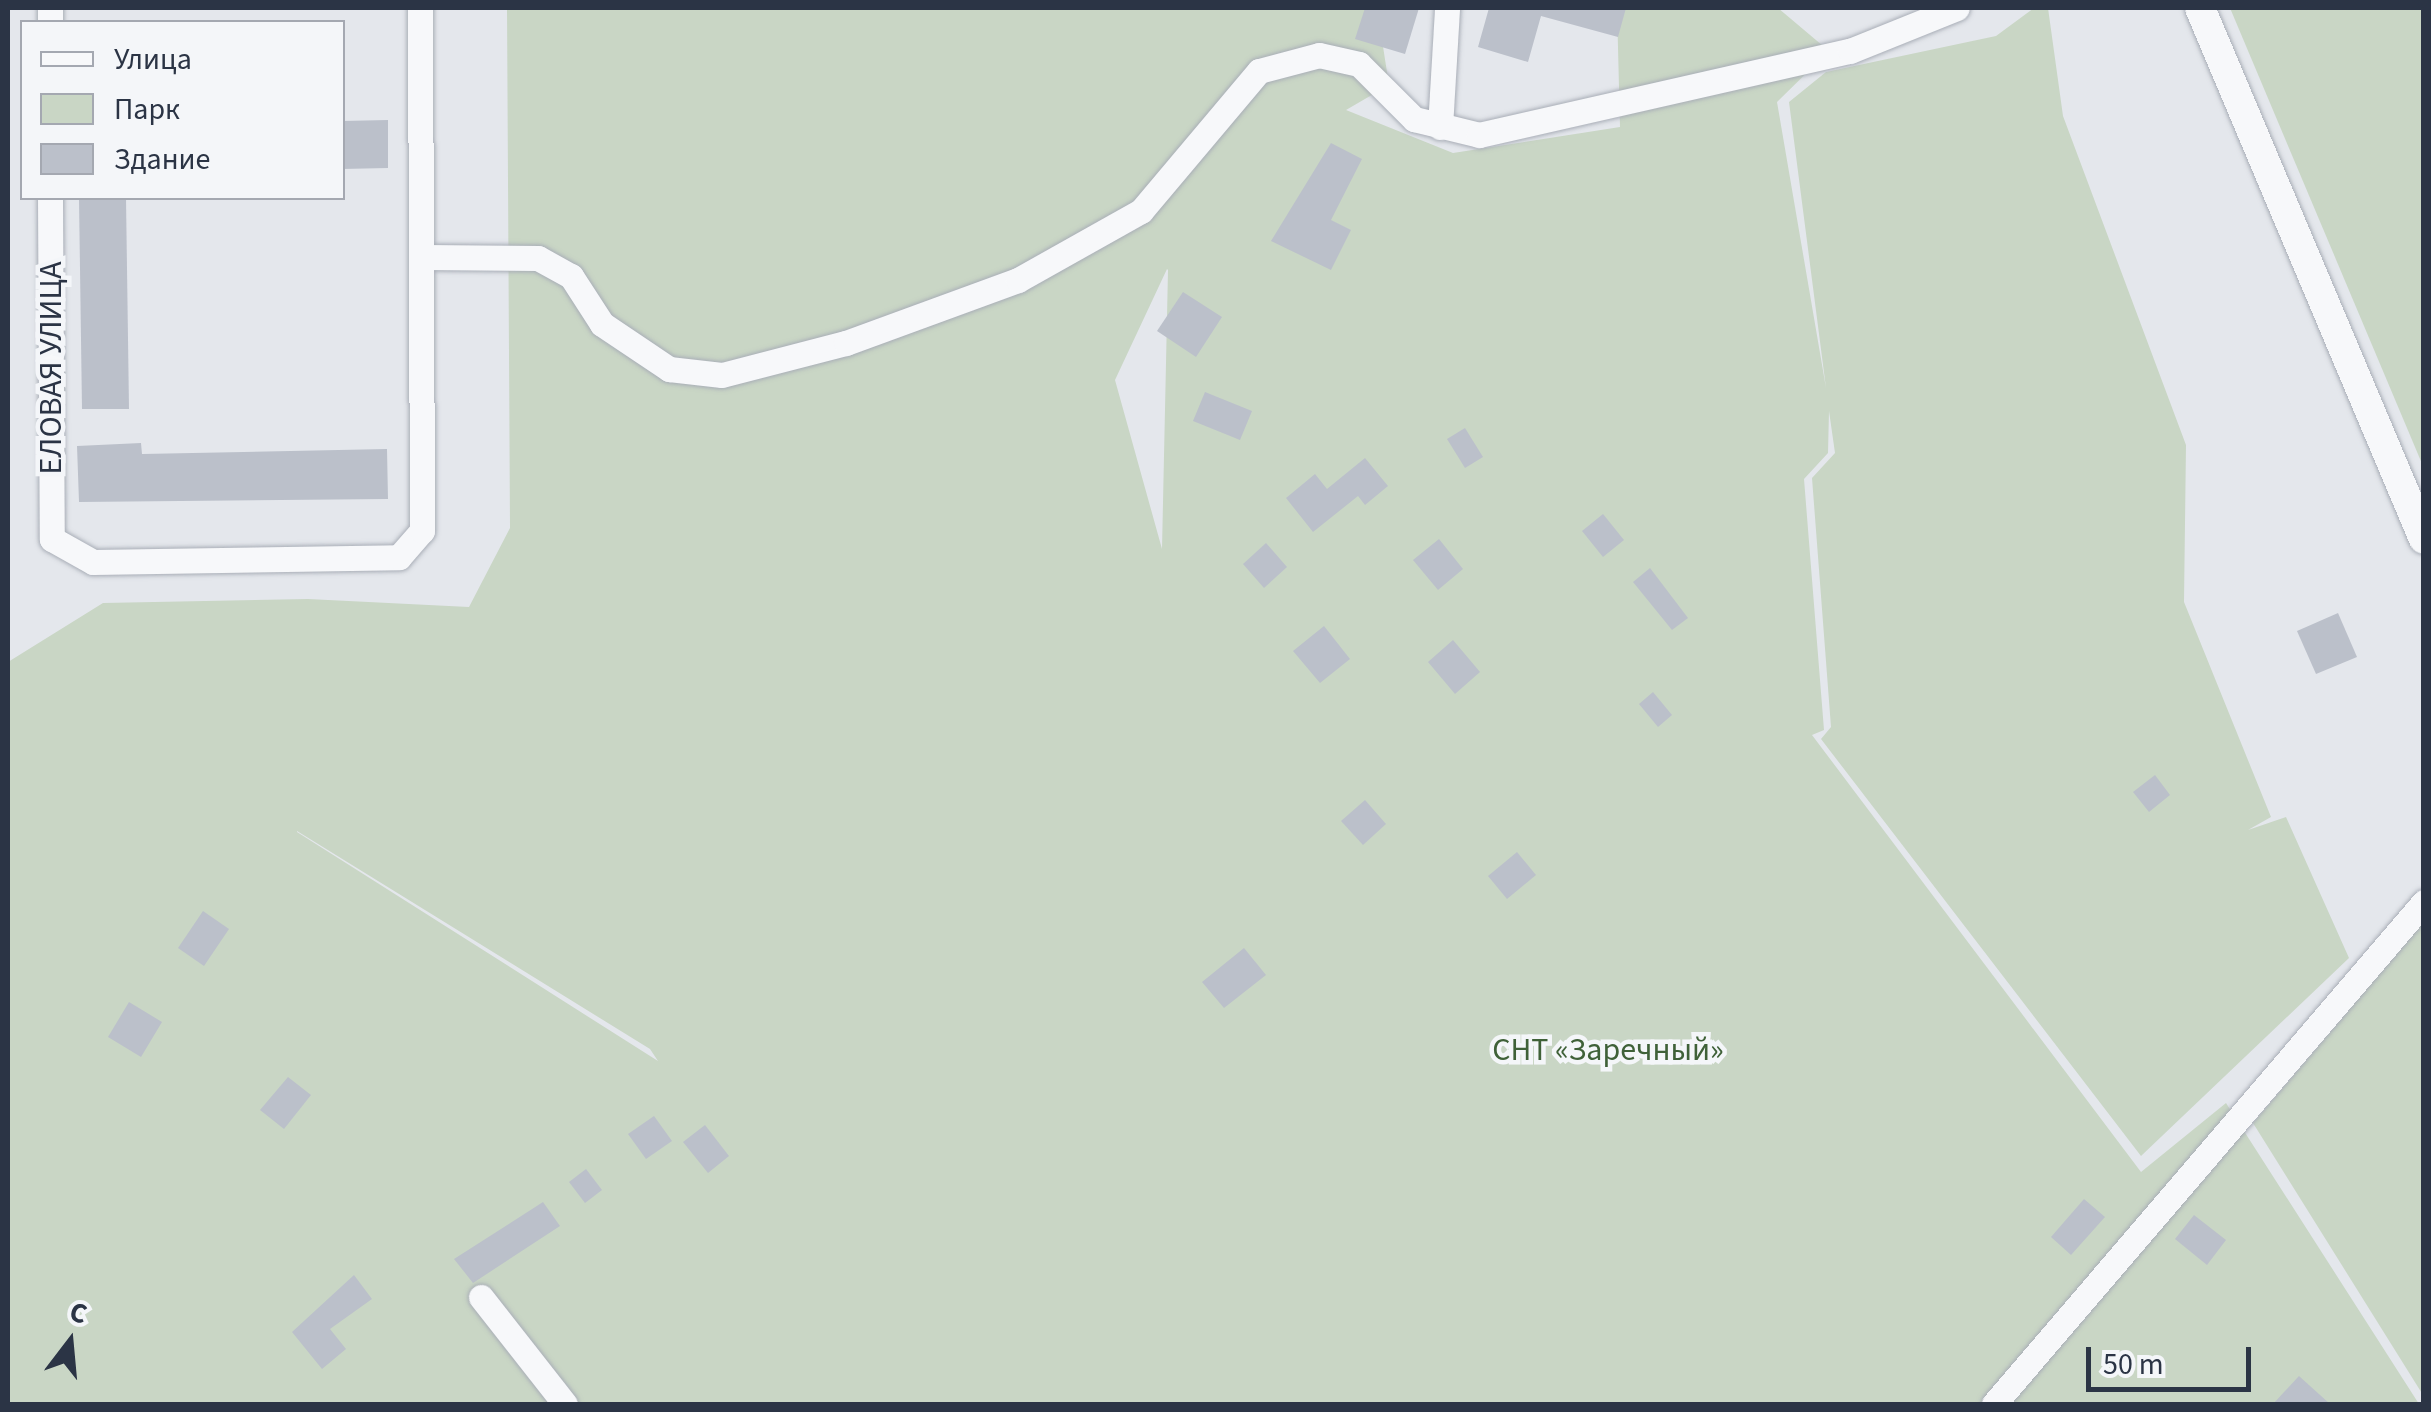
<!DOCTYPE html>
<meta charset="utf-8">
<style>
body{margin:0}
#map{position:relative;width:2431px;height:1412px;overflow:hidden;background:#e4e7ec;font-family:"Source Sans 3",sans-serif}
div>[style]{position:absolute}
.green>*{inset:0;background:#c9d6c5}
.building>*{inset:0;background:#bbc0ca}
.roads{filter:drop-shadow(0 0 2px #a9aeb7) drop-shadow(0 0 2px #a9aeb7)}
.minor>*{height:25px;margin:-12.5px;padding:0 12.5px;transform-origin:12.5px;border-radius:12.5px;background:#f7f8fa}
.tertiary>*{height:30px;margin:-15px;padding:0 15px;transform-origin:15px;border-radius:15px;background:#f7f8fa}
span{translate:-50% -50%;white-space:nowrap;text-align:center;line-height:1.15;-webkit-text-stroke:9px #f4f6f9;paint-order:stroke}
.street-label{font-size:32px;color:#2b3445}
.park-label{font-size:32px;color:#3f6138}
.frame{position:absolute;inset:0;border:10px solid #2b3445;pointer-events:none}
.legend{position:absolute;left:20px;top:20px;width:325px;height:180px;box-sizing:border-box;background:#f4f6f9;border:2px solid #a4a8b1;margin:0;padding:12px 18px;list-style:none;font-size:30px;color:#2b3445}
.legend li{display:flex;align-items:center;gap:20px;height:50px}
.legend b{width:50px;border:2px solid #a4a8b1}
.north{position:absolute;left:20px;top:1292px;width:100px;height:100px;-webkit-text-stroke:8px #f4f6f9;paint-order:stroke;rotate:16deg;font-size:28px;font-weight:700;line-height:40px;text-align:center;color:#2b3445}
.north::after{content:'';display:block;margin:auto;width:35px;height:45px;background:#2b3445;clip-path:polygon(50% 0,100% 100%,50% 72%,0 100%)}
.scale{position:absolute;left:2086px;top:1347px;width:165px;height:45px;box-sizing:border-box;border:5px solid #2b3445;border-top:0;padding-left:12px;font-size:30px;line-height:35px;white-space:nowrap;color:#2b3445;-webkit-text-stroke:8px #f4f6f9;paint-order:stroke}
</style>
<div id="map">
<div class="green">
<div style="clip-path:polygon(evenodd,507px 8px,1377px 8px,1389px 85px,1346px 110px,1453px 153px,1620px 127px,1617px 8px,1778px 8px,1829px 51px,1777px 102px,1826px 388px,1789px 102px,1826px 72px,1996px 36px,2034px 8px,2048px 8px,2063px 116px,2186px 445px,2184px 602px,2271px 817px,2248px 830px,2286px 817px,2349px 958px,2141px 1156px,1821px 739px,1831px 727px,1812px 478px,1835px 453px,1829px 411px,1828px 453px,1804px 479px,1824px 730px,1812px 735px,2141px 1172px,2226px 1103px,2419px 1404px,8px 1404px,8px 662px,103px 603px,308px 599px,469px 607px,510px 528px,507px 8px,1167px 269px,1168px 270px,1162px 549px,1115px 380px,1167px 269px,507px 8px,297px 831px,650px 1049px,658px 1061px,297px 832px,297px 831px)"></div>
<div style="clip-path:polygon(2230px 8px,2423px 8px,2423px 466px)"></div>
<div style="clip-path:polygon(2423px 923px,2423px 1395px,2253px 1123px)"></div>
</div>
<div class="building">
<div style="clip-path:polygon(1365px 8px,1419px 8px,1405px 54px,1355px 39px)"></div>
<div style="clip-path:polygon(1489px 8px,1626px 8px,1618px 37px,1541px 16px,1528px 62px,1478px 47px)"></div>
<div style="clip-path:polygon(388px 120px,388px 168px,342px 169px,342px 121px)"></div>
<div style="clip-path:polygon(1331px 143px,1362px 159px,1331px 220px,1351px 230px,1331px 270px,1271px 241px)"></div>
<div style="clip-path:polygon(79px 198px,126px 198px,129px 409px,82px 409px)"></div>
<div style="clip-path:polygon(1183px 292px,1222px 317px,1196px 357px,1157px 331px)"></div>
<div style="clip-path:polygon(1205px 392px,1252px 411px,1240px 440px,1193px 421px)"></div>
<div style="clip-path:polygon(1465px 428px,1483px 457px,1465px 468px,1447px 439px)"></div>
<div style="clip-path:polygon(141px 443px,142px 454px,387px 449px,388px 499px,79px 502px,77px 446px)"></div>
<div style="clip-path:polygon(1365px 458px,1388px 486px,1365px 505px,1358px 496px,1313px 532px,1286px 498px,1315px 474px,1327px 489px)"></div>
<div style="clip-path:polygon(1603px 514px,1624px 540px,1603px 557px,1582px 531px)"></div>
<div style="clip-path:polygon(1439px 539px,1463px 569px,1438px 590px,1413px 560px)"></div>
<div style="clip-path:polygon(1266px 543px,1287px 567px,1264px 588px,1243px 564px)"></div>
<div style="clip-path:polygon(1650px 568px,1688px 618px,1672px 630px,1633px 582px)"></div>
<div style="clip-path:polygon(2338px 613px,2357px 657px,2316px 674px,2297px 631px)"></div>
<div style="clip-path:polygon(1324px 626px,1350px 659px,1320px 683px,1293px 651px)"></div>
<div style="clip-path:polygon(1453px 640px,1480px 672px,1455px 694px,1428px 662px)"></div>
<div style="clip-path:polygon(1653px 692px,1672px 715px,1658px 727px,1639px 704px)"></div>
<div style="clip-path:polygon(2155px 775px,2170px 795px,2149px 812px,2133px 792px)"></div>
<div style="clip-path:polygon(1365px 800px,1386px 824px,1363px 845px,1341px 821px)"></div>
<div style="clip-path:polygon(1517px 852px,1536px 875px,1507px 899px,1488px 876px)"></div>
<div style="clip-path:polygon(203px 911px,229px 929px,204px 966px,178px 948px)"></div>
<div style="clip-path:polygon(1244px 948px,1266px 975px,1224px 1008px,1202px 982px)"></div>
<div style="clip-path:polygon(129px 1002px,162px 1022px,141px 1057px,108px 1037px)"></div>
<div style="clip-path:polygon(288px 1077px,311px 1095px,284px 1129px,260px 1110px)"></div>
<div style="clip-path:polygon(654px 1116px,672px 1141px,646px 1159px,628px 1134px)"></div>
<div style="clip-path:polygon(705px 1125px,729px 1156px,708px 1173px,683px 1142px)"></div>
<div style="clip-path:polygon(586px 1169px,602px 1190px,585px 1203px,569px 1182px)"></div>
<div style="clip-path:polygon(2084px 1199px,2105px 1217px,2071px 1255px,2051px 1237px)"></div>
<div style="clip-path:polygon(543px 1202px,560px 1226px,473px 1283px,454px 1259px)"></div>
<div style="clip-path:polygon(2194px 1215px,2226px 1240px,2207px 1265px,2175px 1239px)"></div>
<div style="clip-path:polygon(354px 1275px,372px 1299px,330px 1329px,346px 1349px,322px 1369px,292px 1332px)"></div>
<div style="clip-path:polygon(2299px 1376px,2330px 1404px,2273px 1404px)"></div>
</div>
<div class="roads">
<div class="minor">
<div style="left:50px;top:22px;width:14px;rotate:-90deg"></div>
<div style="left:1440px;top:127px;width:119px;rotate:-86.6deg"></div>
<div style="left:50px;top:198px;width:341px;rotate:89.7deg"></div>
<div style="left:52px;top:539px;width:47px;rotate:29.3deg"></div>
<div style="left:93px;top:562px;width:306px;rotate:-0.9deg"></div>
<div style="left:399px;top:557px;width:35px;rotate:-49deg"></div>
<div style="left:422px;top:531px;width:523px;rotate:-90.22deg"></div>
<div style="left:424px;top:257px;width:114px;rotate:0.5deg"></div>
<div style="left:538px;top:258px;width:38px;rotate:29deg"></div>
<div style="left:571px;top:276px;width:57px;rotate:57.1deg"></div>
<div style="left:602px;top:324px;width:81px;rotate:33.9deg"></div>
<div style="left:669px;top:369px;width:53px;rotate:6.5deg"></div>
<div style="left:722px;top:375px;width:128px;rotate:-14.5deg"></div>
<div style="left:846px;top:343px;width:183px;rotate:-20.1deg"></div>
<div style="left:1018px;top:280px;width:141px;rotate:-29.3deg"></div>
<div style="left:1141px;top:211px;width:183px;rotate:-49.9deg"></div>
<div style="left:1259px;top:71px;width:62px;rotate:-14.9deg"></div>
<div style="left:1319px;top:55px;width:41px;rotate:12.7deg"></div>
<div style="left:1359px;top:64px;width:78px;rotate:45deg"></div>
<div style="left:1414px;top:119px;width:67px;rotate:13.8deg"></div>
<div style="left:1479px;top:135px;width:380px;rotate:-12.8deg"></div>
<div style="left:1850px;top:51px;width:115px;rotate:-21.9deg"></div>
<div style="left:481px;top:1297px;width:136px;rotate:51.9deg"></div>
<div style="left:1994px;top:1404px;width:661px;rotate:-49.42deg"></div>
</div>
<div class="tertiary">
<div style="left:2200px;top:8px;width:576px;rotate:67.13deg"></div>
</div>
</div>
<div class="street-label">
<span style="left:51px;top:368px;rotate:-90deg">ЕЛОВАЯ УЛИЦА</span>
</div>
<div class="park-label">
<span style="left:1608px;top:1050px">СНТ «Заречный»</span>
</div>
<div class="frame"></div>
<ul class="legend">
<li><b style="height:12px;background:#f7f8fa"></b>Улица</li>
<li><b style="height:28px;background:#c9d6c5"></b>Парк</li>
<li><b style="height:28px;background:#bbc0ca"></b>Здание</li>
</ul>
<div class="north">С</div>
<div class="scale">50 m</div>
</div>
